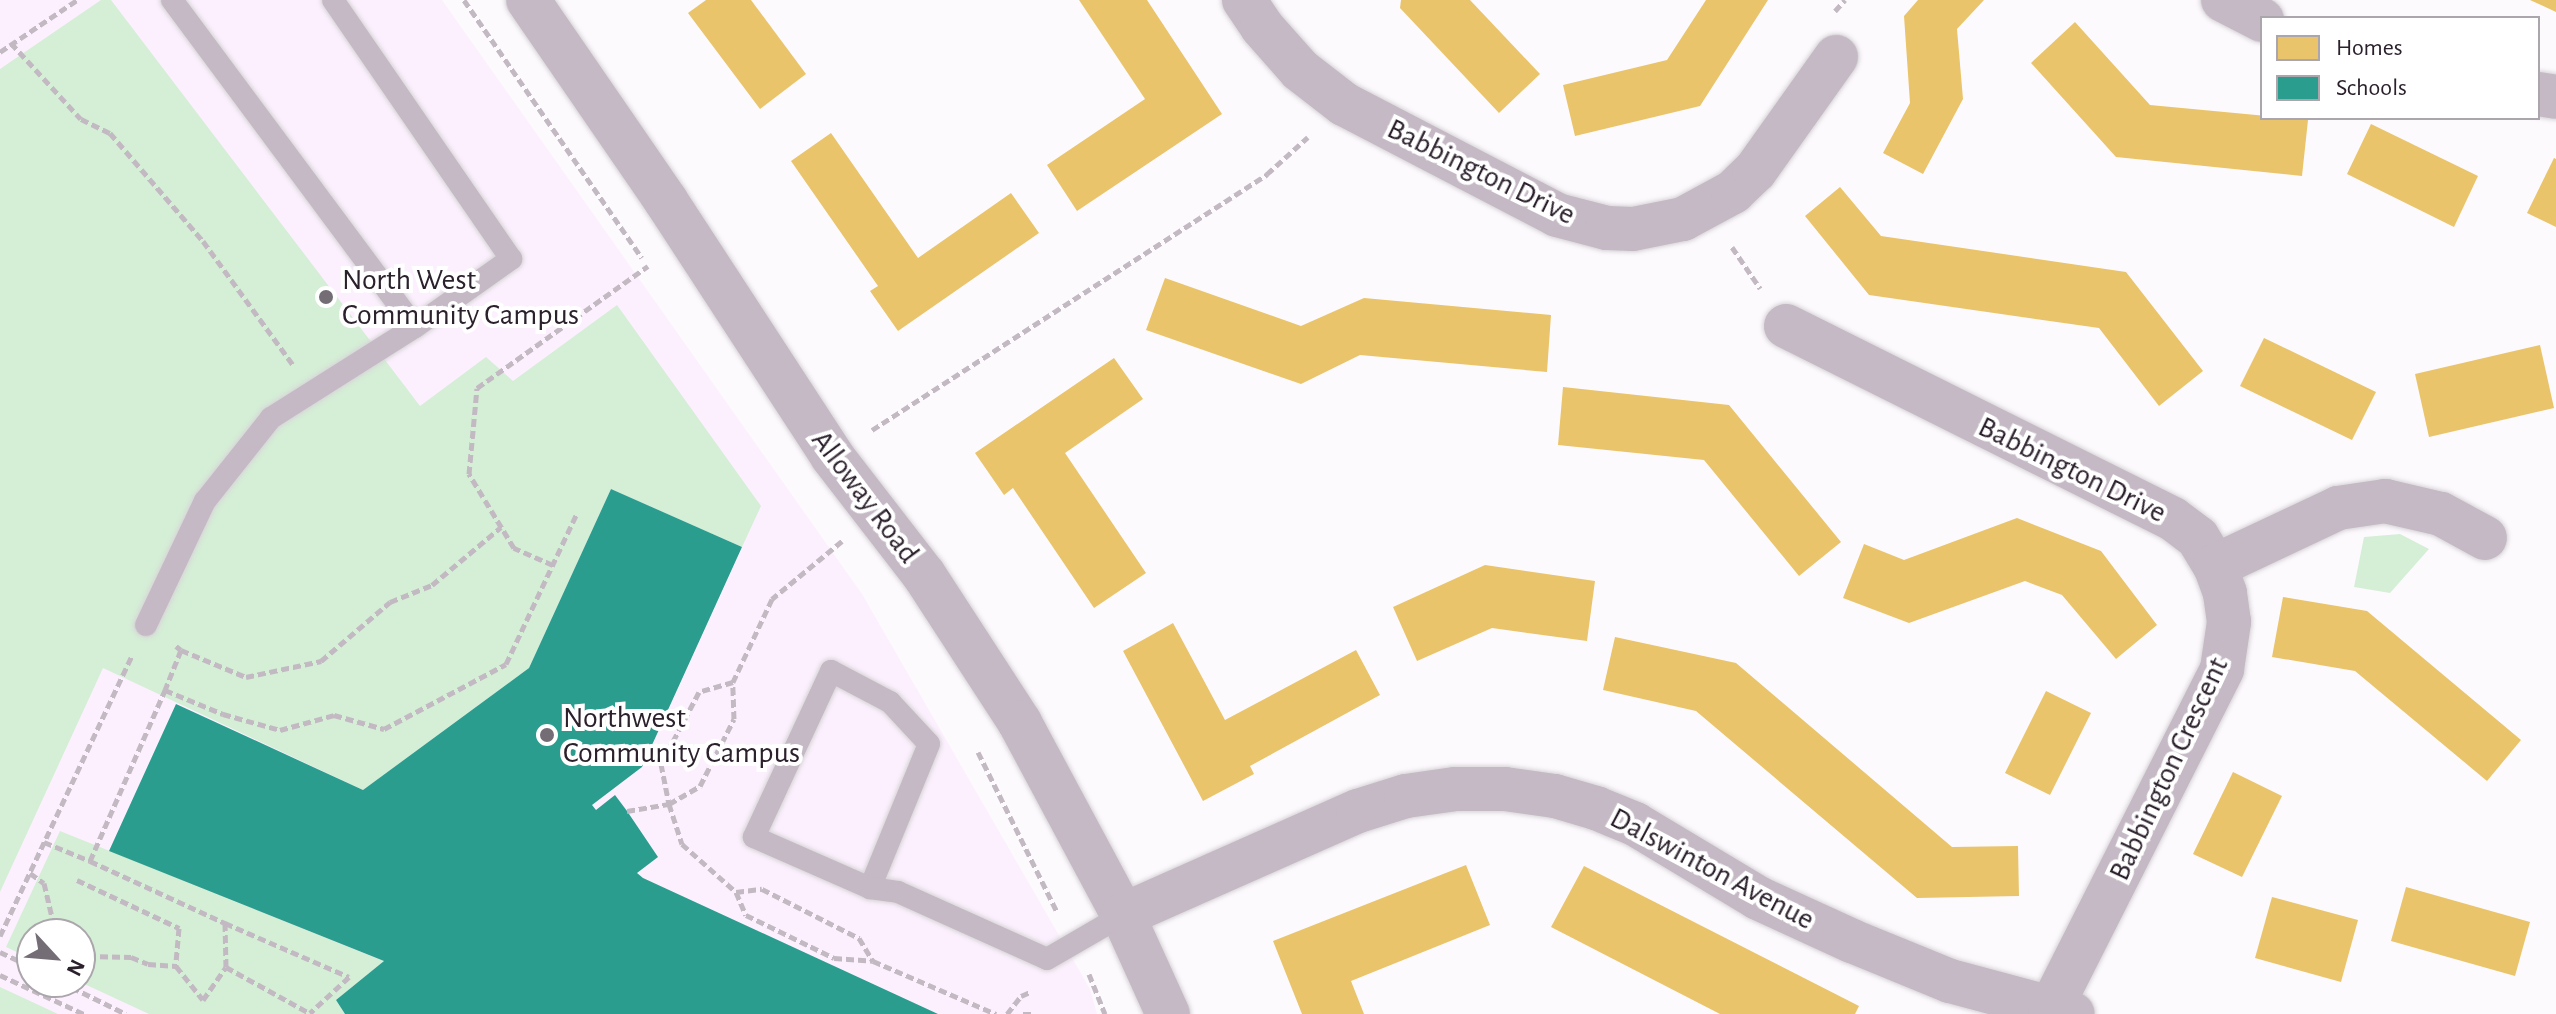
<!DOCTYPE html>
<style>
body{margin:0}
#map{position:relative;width:2556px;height:1014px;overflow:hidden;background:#fdfafe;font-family:"Alegreya Sans",sans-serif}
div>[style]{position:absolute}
.built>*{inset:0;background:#fcf0fe}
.green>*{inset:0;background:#d5eed6}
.homes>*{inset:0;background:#e9c46a}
.schools>*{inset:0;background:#2a9d8f}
.path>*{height:5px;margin-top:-2.5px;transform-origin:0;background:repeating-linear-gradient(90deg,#c2b9c2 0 8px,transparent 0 12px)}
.roads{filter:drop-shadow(0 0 2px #d7d4d7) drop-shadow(0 0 2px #d7d4d7)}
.lane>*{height:22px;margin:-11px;padding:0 11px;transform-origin:11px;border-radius:11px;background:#c4b9c5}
.street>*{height:44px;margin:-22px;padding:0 22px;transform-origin:22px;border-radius:22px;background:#c4b9c5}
.dots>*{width:22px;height:22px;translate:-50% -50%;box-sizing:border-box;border:4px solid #fff;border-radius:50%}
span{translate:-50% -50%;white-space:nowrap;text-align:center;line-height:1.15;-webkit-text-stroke:8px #fff;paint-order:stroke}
.street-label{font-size:30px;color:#2b212c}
.poi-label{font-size:30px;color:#2b212c}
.left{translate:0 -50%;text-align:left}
.legend{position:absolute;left:2260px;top:16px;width:280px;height:104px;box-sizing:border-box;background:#fff;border:2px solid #aaa6ab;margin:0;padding:10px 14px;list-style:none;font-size:24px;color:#2b212c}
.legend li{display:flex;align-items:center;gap:16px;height:40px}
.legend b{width:40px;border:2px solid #aaa6ab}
.north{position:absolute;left:16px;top:918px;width:80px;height:80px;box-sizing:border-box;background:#fff;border:2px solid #aaa6ab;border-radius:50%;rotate:116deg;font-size:22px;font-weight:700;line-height:32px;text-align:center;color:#2b212c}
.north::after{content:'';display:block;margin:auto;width:28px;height:36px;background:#746d76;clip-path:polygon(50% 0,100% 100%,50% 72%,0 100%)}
</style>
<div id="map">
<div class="built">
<div style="clip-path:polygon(evenodd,0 0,442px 0,862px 594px,1090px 989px,1097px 1014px,0 1014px,0 0,32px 934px,80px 934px,80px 982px,32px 982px,32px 934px)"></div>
</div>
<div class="green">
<div style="clip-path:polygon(101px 0,111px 0,420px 406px,486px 357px,513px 381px,617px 305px,761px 506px,742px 547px,611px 489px,529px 668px,363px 790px,103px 668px,0 892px,0 69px)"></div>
<div style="clip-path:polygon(2400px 534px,2429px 549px,2390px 593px,2354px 587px,2364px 537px)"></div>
<div style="clip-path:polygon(60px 831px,376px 958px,384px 961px,336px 1000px,345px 1014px,149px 1014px,80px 982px,80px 934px,32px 934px,32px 959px,6px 947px)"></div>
<div style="clip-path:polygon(0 987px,58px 1014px,0 1014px)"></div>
</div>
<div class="homes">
<div style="clip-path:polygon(706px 0,751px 0,806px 74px,760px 109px,688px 13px)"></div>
<div style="clip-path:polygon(1079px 0,1147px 0,1222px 114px,1077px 211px,1047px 165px,1145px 99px)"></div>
<div style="clip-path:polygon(1401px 0,1470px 0,1540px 74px,1499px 113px,1400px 8px)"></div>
<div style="clip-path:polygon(1706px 0,1768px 0,1700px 106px,1575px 136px,1563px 85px,1667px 60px)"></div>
<div style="clip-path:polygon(1918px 0,1984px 0,1957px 29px,1963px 99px,1923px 174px,1883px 153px,1910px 103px,1904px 16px)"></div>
<div style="clip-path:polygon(2530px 0,2556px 0,2556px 12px)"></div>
<div style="clip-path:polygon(2075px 22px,2150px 105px,2308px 120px,2302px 176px,2116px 157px,2031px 63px)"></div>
<div style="clip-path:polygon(2371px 124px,2478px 176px,2454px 227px,2347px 174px)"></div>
<div style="clip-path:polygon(831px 133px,918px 258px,1011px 193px,1039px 233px,898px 331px,870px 291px,878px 286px,791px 161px)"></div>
<div style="clip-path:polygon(2554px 158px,2556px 159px,2556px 227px,2527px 213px)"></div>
<div style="clip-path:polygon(1840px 187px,1881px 236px,2126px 272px,2203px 371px,2159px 406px,2099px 328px,1869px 295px,1805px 216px)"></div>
<div style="clip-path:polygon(1165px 278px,1301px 326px,1364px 298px,1551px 315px,1547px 372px,1360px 355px,1301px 384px,1146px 330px)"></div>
<div style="clip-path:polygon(2264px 338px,2376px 392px,2352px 440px,2240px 386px)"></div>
<div style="clip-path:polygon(2540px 345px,2554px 408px,2429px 437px,2415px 374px)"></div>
<div style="clip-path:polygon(1114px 358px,1143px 399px,1065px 453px,1146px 573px,1094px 608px,1013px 488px,1004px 495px,975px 453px)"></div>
<div style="clip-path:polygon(1563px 387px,1729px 405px,1841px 542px,1799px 576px,1704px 460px,1558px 445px)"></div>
<div style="clip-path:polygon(2017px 518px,2101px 551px,2157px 625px,2116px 659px,2062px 595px,2025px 581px,1909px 623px,1843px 598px,1864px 544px,1904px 560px)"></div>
<div style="clip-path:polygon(1485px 565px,1595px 581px,1587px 641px,1492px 628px,1417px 661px,1393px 607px)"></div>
<div style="clip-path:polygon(2283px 597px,2367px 611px,2521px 740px,2487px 781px,2355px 671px,2272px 657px)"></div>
<div style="clip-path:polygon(1173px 623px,1225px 720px,1356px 650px,1380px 695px,1250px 766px,1254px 774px,1203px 801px,1123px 651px)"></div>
<div style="clip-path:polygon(1615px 637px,1736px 663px,1952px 847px,2018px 846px,2019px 896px,1917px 898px,1696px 711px,1603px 690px)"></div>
<div style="clip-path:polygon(2046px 691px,2091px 713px,2050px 795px,2005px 773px)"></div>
<div style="clip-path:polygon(2233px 772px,2282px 796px,2242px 877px,2193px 854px)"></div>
<div style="clip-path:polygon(1466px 865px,1490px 925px,1351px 981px,1364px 1014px,1302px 1014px,1273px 941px)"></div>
<div style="clip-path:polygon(1584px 866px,1859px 1006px,1855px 1014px,1720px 1014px,1551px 927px)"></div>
<div style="clip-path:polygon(2406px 887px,2530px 922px,2515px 976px,2391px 941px)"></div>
<div style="clip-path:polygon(2272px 897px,2358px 920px,2341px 982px,2255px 958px)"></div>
</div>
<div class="schools">
<div style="clip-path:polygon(611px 489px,742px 547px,642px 767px,592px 805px,596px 810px,615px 795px,627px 811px,658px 857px,637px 873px,643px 878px,938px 1014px,345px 1014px,336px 1000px,384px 961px,109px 851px,176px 704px,363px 790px,529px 668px)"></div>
</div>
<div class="path">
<div style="left:464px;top:0;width:313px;rotate:55.4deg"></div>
<div style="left:1835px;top:11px;width:15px;rotate:-48deg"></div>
<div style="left:11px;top:43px;width:103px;rotate:47.4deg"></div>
<div style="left:81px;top:119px;width:32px;rotate:26deg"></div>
<div style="left:110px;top:133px;width:143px;rotate:49.3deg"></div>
<div style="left:203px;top:241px;width:153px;rotate:54deg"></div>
<div style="left:0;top:52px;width:93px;rotate:-34deg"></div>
<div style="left:1732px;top:247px;width:50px;rotate:55.7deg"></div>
<div style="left:872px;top:430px;width:471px;rotate:-32.9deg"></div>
<div style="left:1267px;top:174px;width:55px;rotate:-42.1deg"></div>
<div style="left:842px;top:541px;width:91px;rotate:140.4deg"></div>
<div style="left:772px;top:599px;width:92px;rotate:115.2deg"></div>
<div style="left:733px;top:682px;width:35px;rotate:164deg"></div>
<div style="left:699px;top:692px;width:81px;rotate:117.8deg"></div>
<div style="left:661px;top:764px;width:41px;rotate:78.7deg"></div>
<div style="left:669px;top:804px;width:42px;rotate:72deg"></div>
<div style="left:682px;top:844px;width:72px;rotate:41.6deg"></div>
<div style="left:736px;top:892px;width:25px;rotate:67deg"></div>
<div style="left:746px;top:915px;width:98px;rotate:26deg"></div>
<div style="left:834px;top:958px;width:39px;rotate:4deg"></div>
<div style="left:873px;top:961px;width:134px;rotate:23.3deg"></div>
<div style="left:553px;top:565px;width:43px;rotate:-156.4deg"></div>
<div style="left:514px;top:548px;width:87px;rotate:-121.3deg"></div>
<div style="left:469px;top:474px;width:86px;rotate:-84.7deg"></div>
<div style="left:477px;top:388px;width:210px;rotate:-35.5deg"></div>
<div style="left:176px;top:646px;width:6px;rotate:39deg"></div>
<div style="left:181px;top:650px;width:43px;rotate:111.8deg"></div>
<div style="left:165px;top:690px;width:63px;rotate:22.5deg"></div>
<div style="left:223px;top:714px;width:59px;rotate:15.7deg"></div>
<div style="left:280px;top:730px;width:56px;rotate:-15.5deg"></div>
<div style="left:334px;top:715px;width:52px;rotate:15.6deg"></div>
<div style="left:384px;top:729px;width:138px;rotate:-28deg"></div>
<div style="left:506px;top:664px;width:165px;rotate:-64.8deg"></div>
<div style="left:181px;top:650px;width:70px;rotate:22.6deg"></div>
<div style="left:246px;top:677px;width:77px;rotate:-12deg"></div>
<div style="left:321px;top:661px;width:91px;rotate:-40.5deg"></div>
<div style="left:390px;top:602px;width:45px;rotate:-22deg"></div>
<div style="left:432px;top:585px;width:90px;rotate:-40deg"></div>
<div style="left:978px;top:752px;width:178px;rotate:63.7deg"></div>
<div style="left:627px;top:811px;width:43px;rotate:-9.5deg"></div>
<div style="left:669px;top:804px;width:36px;rotate:-30deg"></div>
<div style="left:700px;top:786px;width:75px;rotate:-63.1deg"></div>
<div style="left:734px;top:719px;width:37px;rotate:-92deg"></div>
<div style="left:44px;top:842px;width:50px;rotate:22.4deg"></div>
<div style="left:90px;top:861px;width:187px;rotate:-66.3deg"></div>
<div style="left:90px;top:861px;width:149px;rotate:24.7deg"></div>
<div style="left:225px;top:923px;width:44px;rotate:88.7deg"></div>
<div style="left:226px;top:967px;width:97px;rotate:28.9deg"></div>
<div style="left:30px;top:873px;width:17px;rotate:36deg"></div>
<div style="left:44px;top:883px;width:52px;rotate:76.8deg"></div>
<div style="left:77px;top:880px;width:113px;rotate:25.2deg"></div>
<div style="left:179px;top:928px;width:38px;rotate:95deg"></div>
<div style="left:736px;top:892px;width:26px;rotate:-7deg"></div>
<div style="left:762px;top:889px;width:109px;rotate:26.8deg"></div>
<div style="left:859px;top:938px;width:27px;rotate:59deg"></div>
<div style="left:225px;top:923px;width:135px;rotate:23.5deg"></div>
<div style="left:349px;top:977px;width:53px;rotate:137.3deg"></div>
<div style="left:0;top:936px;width:310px;rotate:-64.8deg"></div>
<div style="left:0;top:952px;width:35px;rotate:25deg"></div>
<div style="left:80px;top:952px;width:9px;rotate:27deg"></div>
<div style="left:88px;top:956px;width:43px;rotate:1.3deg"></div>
<div style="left:131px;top:957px;width:18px;rotate:22deg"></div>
<div style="left:148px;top:964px;width:28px;rotate:4deg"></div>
<div style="left:176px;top:966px;width:43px;rotate:51.5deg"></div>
<div style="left:203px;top:1000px;width:40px;rotate:-55.1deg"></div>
<div style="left:1089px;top:974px;width:43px;rotate:68.2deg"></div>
<div style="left:0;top:975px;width:93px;rotate:24.9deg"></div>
<div style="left:61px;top:982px;width:72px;rotate:26.2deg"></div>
<div style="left:1007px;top:1014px;width:23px;rotate:-52deg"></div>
<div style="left:1021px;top:996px;width:10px;rotate:-24deg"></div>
<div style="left:1023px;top:1014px;width:10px"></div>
</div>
<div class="roads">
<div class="lane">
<div style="left:172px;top:0;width:407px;rotate:53.4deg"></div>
<div style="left:415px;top:327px;width:118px;rotate:-35.3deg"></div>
<div style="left:511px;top:259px;width:314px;rotate:-124.5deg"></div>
<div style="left:146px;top:625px;width:137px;rotate:-64.6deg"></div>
<div style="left:205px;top:501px;width:106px;rotate:-51.5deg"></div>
<div style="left:271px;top:418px;width:170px;rotate:-32.3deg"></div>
<div style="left:831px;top:671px;width:67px;rotate:27.7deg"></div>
<div style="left:890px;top:702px;width:57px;rotate:47.1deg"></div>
<div style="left:929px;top:744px;width:156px;rotate:112.3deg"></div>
<div style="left:870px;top:888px;width:127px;rotate:-156.3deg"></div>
<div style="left:754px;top:837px;width:183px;rotate:-65.1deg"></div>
<div style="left:870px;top:888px;width:28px;rotate:8deg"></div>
<div style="left:898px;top:892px;width:163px;rotate:24.2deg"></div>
<div style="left:1047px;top:959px;width:88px;rotate:-30.1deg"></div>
</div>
<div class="street">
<div style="left:528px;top:0;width:244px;rotate:55.5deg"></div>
<div style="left:666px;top:201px;width:304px;rotate:56.9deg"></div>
<div style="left:832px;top:456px;width:150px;rotate:52.3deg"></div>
<div style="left:924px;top:575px;width:176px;rotate:57deg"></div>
<div style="left:1020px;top:723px;width:218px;rotate:61.8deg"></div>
<div style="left:1123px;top:915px;width:109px;rotate:65.6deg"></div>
<div style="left:1244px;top:0;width:32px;rotate:56deg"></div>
<div style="left:1262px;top:27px;width:57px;rotate:48.5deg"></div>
<div style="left:1300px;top:70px;width:56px;rotate:37.7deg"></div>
<div style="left:1344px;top:104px;width:240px;rotate:27.5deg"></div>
<div style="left:1557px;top:215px;width:52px;rotate:14.6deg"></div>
<div style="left:1607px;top:228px;width:26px;rotate:2deg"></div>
<div style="left:1633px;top:229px;width:51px;rotate:-11.3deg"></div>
<div style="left:1683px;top:219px;width:57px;rotate:-28.4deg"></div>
<div style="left:1733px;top:192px;width:30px;rotate:-44deg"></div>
<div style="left:1755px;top:171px;width:140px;rotate:-54.6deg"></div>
<div style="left:2223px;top:0;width:44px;rotate:27.1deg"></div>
<div style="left:2538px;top:94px;width:18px;rotate:9deg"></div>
<div style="left:1786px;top:326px;width:432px;rotate:26.5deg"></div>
<div style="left:2173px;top:519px;width:31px;rotate:37deg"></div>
<div style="left:2198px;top:538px;width:33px;rotate:59deg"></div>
<div style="left:1123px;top:915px;width:257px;rotate:-23.9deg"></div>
<div style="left:1358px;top:811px;width:50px;rotate:-17.4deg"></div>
<div style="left:1406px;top:796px;width:49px;rotate:-8.1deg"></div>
<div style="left:1455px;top:789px;width:50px"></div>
<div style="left:1505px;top:789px;width:50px;rotate:8deg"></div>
<div style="left:1555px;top:796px;width:43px;rotate:16.3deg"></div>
<div style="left:1596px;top:808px;width:42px;rotate:22.3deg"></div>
<div style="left:1635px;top:824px;width:144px;rotate:31deg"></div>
<div style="left:1758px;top:898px;width:103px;rotate:24.6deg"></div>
<div style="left:1852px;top:941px;width:106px;rotate:22.2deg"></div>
<div style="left:1950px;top:981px;width:127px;rotate:15deg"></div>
<div style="left:2050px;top:1010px;width:382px;rotate:-63.2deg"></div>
<div style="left:2222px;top:669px;width:48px;rotate:-81.5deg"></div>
<div style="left:2229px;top:622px;width:29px;rotate:-98deg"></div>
<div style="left:2225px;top:593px;width:29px;rotate:-110deg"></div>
<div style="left:2215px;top:566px;width:136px;rotate:-25.2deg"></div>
<div style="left:2338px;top:508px;width:48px;rotate:-8.5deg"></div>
<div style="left:2385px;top:501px;width:57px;rotate:13.1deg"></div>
<div style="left:2441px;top:514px;width:50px;rotate:28.6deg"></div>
</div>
</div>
<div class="dots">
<div style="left:326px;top:297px;background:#746d76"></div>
<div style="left:547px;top:735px;background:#746d76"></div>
</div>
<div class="street-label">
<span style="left:1481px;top:172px;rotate:26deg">Babbington Drive</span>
<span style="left:2072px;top:470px;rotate:26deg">Babbington Drive</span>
<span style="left:865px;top:497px;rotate:53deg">Alloway Road</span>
<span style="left:2169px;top:769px;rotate:-65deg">Babbington Crescent</span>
<span style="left:1712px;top:869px;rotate:28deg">Dalswinton Avenue</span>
</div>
<div class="poi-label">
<span class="left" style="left:342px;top:297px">North West<br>Community Campus</span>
<span class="left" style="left:563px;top:735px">Northwest<br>Community Campus</span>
</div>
<ul class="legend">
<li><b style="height:22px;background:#e9c46a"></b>Homes</li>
<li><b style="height:22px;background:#2a9d8f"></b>Schools</li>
</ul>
<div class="north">N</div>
</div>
